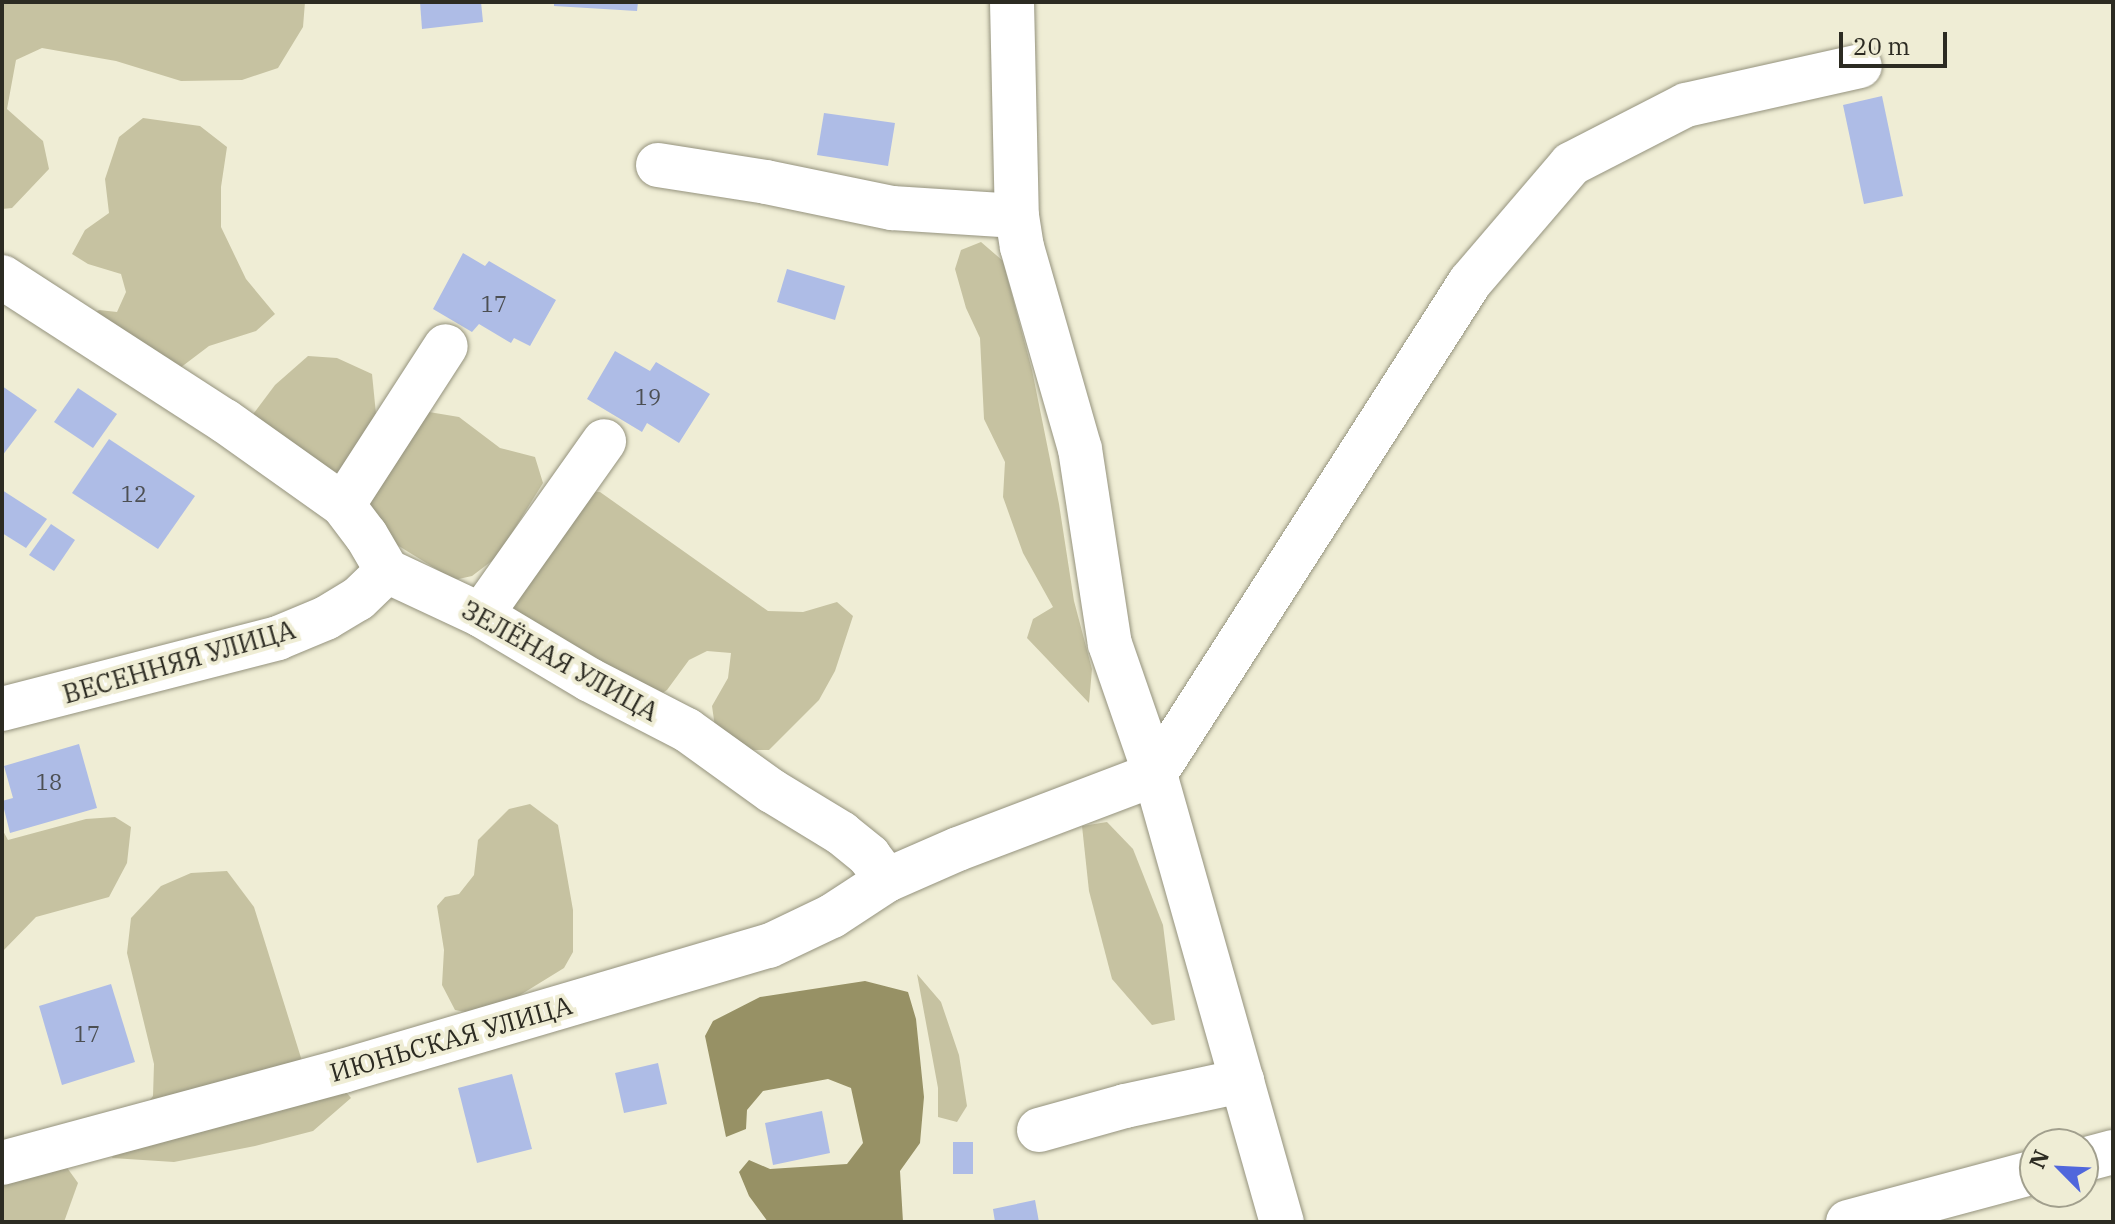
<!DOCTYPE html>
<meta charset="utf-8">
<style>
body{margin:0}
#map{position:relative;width:2115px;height:1224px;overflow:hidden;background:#efedd5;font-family:"IBM Plex Serif",serif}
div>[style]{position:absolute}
.green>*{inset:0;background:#c6c2a1}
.water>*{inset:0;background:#979165}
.building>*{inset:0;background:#aebce6}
.roads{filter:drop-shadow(0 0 2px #95937e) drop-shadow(0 0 2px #95937e)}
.minor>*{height:44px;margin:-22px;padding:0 22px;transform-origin:22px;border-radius:22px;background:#fff}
.highway>*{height:44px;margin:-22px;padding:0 22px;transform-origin:22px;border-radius:22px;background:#fff}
span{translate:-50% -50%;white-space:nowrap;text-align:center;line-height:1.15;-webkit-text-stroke:8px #efedd5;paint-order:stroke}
.number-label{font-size:22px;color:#4c4f53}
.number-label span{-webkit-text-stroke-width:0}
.street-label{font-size:26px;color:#2c2b22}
.frame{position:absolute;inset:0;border:4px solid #2c2b22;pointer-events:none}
.north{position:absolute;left:2019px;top:1128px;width:80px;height:80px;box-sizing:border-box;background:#efedd5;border:2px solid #a19f8d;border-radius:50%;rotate:294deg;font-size:22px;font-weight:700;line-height:32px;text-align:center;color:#2c2b22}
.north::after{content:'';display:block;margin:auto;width:28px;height:36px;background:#5067dc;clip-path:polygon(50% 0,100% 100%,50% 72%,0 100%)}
.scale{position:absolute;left:1839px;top:32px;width:108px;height:36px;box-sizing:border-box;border:4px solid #2c2b22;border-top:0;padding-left:10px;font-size:24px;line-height:28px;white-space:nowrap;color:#2c2b22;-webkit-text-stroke:6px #efedd5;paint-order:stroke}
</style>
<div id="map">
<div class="green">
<div style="clip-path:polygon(2px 2px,305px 2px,303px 27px,278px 68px,242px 80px,181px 81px,116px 61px,42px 48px,16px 60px,7px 109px,43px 141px,49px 169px,12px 208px,2px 209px)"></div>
<div style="clip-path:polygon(143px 118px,200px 126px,227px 147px,221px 187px,221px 227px,246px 279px,275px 314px,256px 331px,209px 346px,176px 371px,89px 316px,99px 310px,117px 312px,126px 292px,121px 274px,88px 264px,72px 254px,85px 230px,109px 213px,105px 179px,119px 137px)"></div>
<div style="clip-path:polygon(981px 242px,1003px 261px,1032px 370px,1059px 504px,1074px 601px,1092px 669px,1089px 703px,1027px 638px,1033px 619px,1053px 607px,1023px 553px,1003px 497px,1005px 462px,984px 419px,980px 338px,966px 308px,955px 269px,961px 250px)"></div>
<div style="clip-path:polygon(308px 356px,337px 358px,372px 374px,376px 414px,355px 454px,339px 472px,324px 470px,248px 421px,275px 385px)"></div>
<div style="clip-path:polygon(429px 412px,459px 417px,500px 448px,535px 457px,543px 483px,497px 557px,472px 576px,454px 580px,376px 532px,362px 516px)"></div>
<div style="clip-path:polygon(585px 491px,600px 492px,768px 611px,803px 612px,837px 602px,853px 616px,835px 671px,819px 700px,769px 750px,744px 750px,715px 727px,712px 706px,728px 678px,731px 653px,707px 651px,689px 660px,667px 690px,658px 696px,500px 612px)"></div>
<div style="clip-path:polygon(530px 804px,558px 825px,573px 910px,573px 952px,564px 968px,486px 1016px,455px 1010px,442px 985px,444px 950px,437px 906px,445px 897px,459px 894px,474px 875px,478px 840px,509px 809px)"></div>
<div style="clip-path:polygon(115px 817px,131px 827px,127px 863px,109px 897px,36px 917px,2px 952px,2px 829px,8px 840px,86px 819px)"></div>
<div style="clip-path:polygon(1107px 822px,1133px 849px,1163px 925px,1175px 1020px,1152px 1025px,1112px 979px,1089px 891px,1082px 826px)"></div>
<div style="clip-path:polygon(227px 871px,254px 907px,302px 1061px,332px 1075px,351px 1098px,313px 1131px,255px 1146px,174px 1162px,112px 1158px,123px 1135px,153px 1096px,154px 1064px,127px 953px,131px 918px,161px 886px,191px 873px)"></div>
<div style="clip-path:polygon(917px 974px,941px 1002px,959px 1055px,967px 1106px,957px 1122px,938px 1117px,938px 1088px)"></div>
<div style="clip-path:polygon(2px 1148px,55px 1151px,78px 1183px,64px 1222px,2px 1222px)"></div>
</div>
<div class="water">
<div style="clip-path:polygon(865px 981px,908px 992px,916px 1019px,924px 1097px,920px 1143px,900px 1171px,903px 1222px,768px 1222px,749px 1196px,739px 1172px,749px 1160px,770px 1169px,847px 1164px,863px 1143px,851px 1088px,828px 1079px,763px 1091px,747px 1110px,746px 1129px,726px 1137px,705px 1036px,713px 1021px,760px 997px)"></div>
</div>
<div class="building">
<div style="clip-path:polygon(420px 2px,481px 2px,483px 22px,422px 29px)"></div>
<div style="clip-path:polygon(554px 2px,638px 2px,637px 11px,554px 6px)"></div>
<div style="clip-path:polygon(1882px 96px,1903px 196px,1864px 204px,1843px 105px)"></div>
<div style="clip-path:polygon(824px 113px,895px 123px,888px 166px,817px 155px)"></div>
<div style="clip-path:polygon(463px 253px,485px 266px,489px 261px,556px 300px,530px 346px,514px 338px,511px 343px,479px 324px,472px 332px,433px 309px)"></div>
<div style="clip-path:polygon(787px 269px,845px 286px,835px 320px,777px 302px)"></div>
<div style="clip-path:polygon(615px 351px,650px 371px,656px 362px,710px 394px,679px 443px,647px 423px,642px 432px,587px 399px)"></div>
<div style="clip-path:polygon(2px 386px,37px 410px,2px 456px)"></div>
<div style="clip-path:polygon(78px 388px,117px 414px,93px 448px,54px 422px)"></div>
<div style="clip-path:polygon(109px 439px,195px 496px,158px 549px,72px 493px)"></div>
<div style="clip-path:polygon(2px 490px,47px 519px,26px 548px,2px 533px)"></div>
<div style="clip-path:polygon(51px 524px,75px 540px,54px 571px,29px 555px)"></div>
<div style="clip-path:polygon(79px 744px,97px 808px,10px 833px,2px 801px,13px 798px,4px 766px)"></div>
<div style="clip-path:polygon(111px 984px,135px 1062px,62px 1085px,39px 1006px)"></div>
<div style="clip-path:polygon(658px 1063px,667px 1104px,624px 1113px,615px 1073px)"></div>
<div style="clip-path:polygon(512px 1074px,532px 1149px,477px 1163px,458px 1088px)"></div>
<div style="clip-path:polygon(822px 1111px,830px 1153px,773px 1165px,765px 1123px)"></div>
<div style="clip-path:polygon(953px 1142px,973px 1142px,973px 1174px,953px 1174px)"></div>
<div style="clip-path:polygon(1035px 1200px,1039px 1222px,995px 1222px,993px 1209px)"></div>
</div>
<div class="roads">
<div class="minor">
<div style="left:1012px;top:2px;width:214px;rotate:88.7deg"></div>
<div style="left:1017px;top:216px;width:31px;rotate:81deg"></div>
<div style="left:1022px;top:247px;width:210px;rotate:74deg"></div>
<div style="left:1080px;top:449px;width:197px;rotate:81.3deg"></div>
<div style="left:1110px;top:644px;width:138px;rotate:70.9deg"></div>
<div style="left:1155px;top:774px;width:466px;rotate:74.2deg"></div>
<div style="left:658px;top:165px;width:109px;rotate:8.9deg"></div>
<div style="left:766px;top:182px;width:129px;rotate:11.7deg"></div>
<div style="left:892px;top:208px;width:125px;rotate:3.7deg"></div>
<div style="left:2px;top:277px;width:265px;rotate:32.9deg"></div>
<div style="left:225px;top:421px;width:145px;rotate:35.4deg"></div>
<div style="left:343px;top:505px;width:38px;rotate:53deg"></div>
<div style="left:366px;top:535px;width:42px;rotate:59.7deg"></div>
<div style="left:387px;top:571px;width:104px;rotate:25.1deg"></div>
<div style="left:481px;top:615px;width:127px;rotate:30.8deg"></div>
<div style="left:590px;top:680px;width:109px;rotate:27.3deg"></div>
<div style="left:687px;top:730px;width:105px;rotate:35.7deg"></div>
<div style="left:772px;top:791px;width:81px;rotate:31.3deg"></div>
<div style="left:841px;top:833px;width:36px;rotate:39deg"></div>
<div style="left:869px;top:856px;width:30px;rotate:53deg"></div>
<div style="left:887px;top:880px;width:77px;rotate:-23.6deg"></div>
<div style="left:958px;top:849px;width:211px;rotate:-20.8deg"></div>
<div style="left:1155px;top:774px;width:584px;rotate:-57.37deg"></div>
<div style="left:1470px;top:282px;width:155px;rotate:-49.4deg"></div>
<div style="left:1571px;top:164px;width:129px;rotate:-27.2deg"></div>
<div style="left:1686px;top:105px;width:178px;rotate:-12.6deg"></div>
<div style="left:343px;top:505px;width:189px;rotate:-57.1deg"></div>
<div style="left:481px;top:615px;width:213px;rotate:-54.7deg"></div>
<div style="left:2px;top:709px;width:285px;rotate:-14.4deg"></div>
<div style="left:278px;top:638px;width:52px;rotate:-22.6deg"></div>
<div style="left:326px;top:618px;width:37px;rotate:-31deg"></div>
<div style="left:358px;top:599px;width:40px;rotate:-44deg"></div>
<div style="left:1039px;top:1130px;width:89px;rotate:-15.6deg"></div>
<div style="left:1125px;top:1106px;width:120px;rotate:-12.1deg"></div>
<div style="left:2px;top:1163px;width:353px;rotate:-15.1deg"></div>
<div style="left:343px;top:1071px;width:444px;rotate:-16.4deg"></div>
<div style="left:769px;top:946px;width:70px;rotate:-25.5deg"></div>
<div style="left:832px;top:916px;width:66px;rotate:-33.2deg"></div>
</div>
<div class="highway">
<div style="left:2083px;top:1160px;width:31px;rotate:-15deg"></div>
<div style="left:1848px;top:1222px;width:194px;rotate:-15deg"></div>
</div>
</div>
<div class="number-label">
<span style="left:494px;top:304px">17</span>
<span style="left:648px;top:397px">19</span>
<span style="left:134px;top:494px">12</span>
<span style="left:49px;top:782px">18</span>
<span style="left:87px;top:1034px">17</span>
</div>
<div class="street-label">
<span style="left:560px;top:661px;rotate:29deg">ЗЕЛЁНАЯ УЛИЦА</span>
<span style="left:179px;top:662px;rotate:-16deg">ВЕСЕННЯЯ УЛИЦА</span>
<span style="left:451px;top:1039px;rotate:-16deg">ИЮНЬСКАЯ УЛИЦА</span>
</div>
<div class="frame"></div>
<div class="north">N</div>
<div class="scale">20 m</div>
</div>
